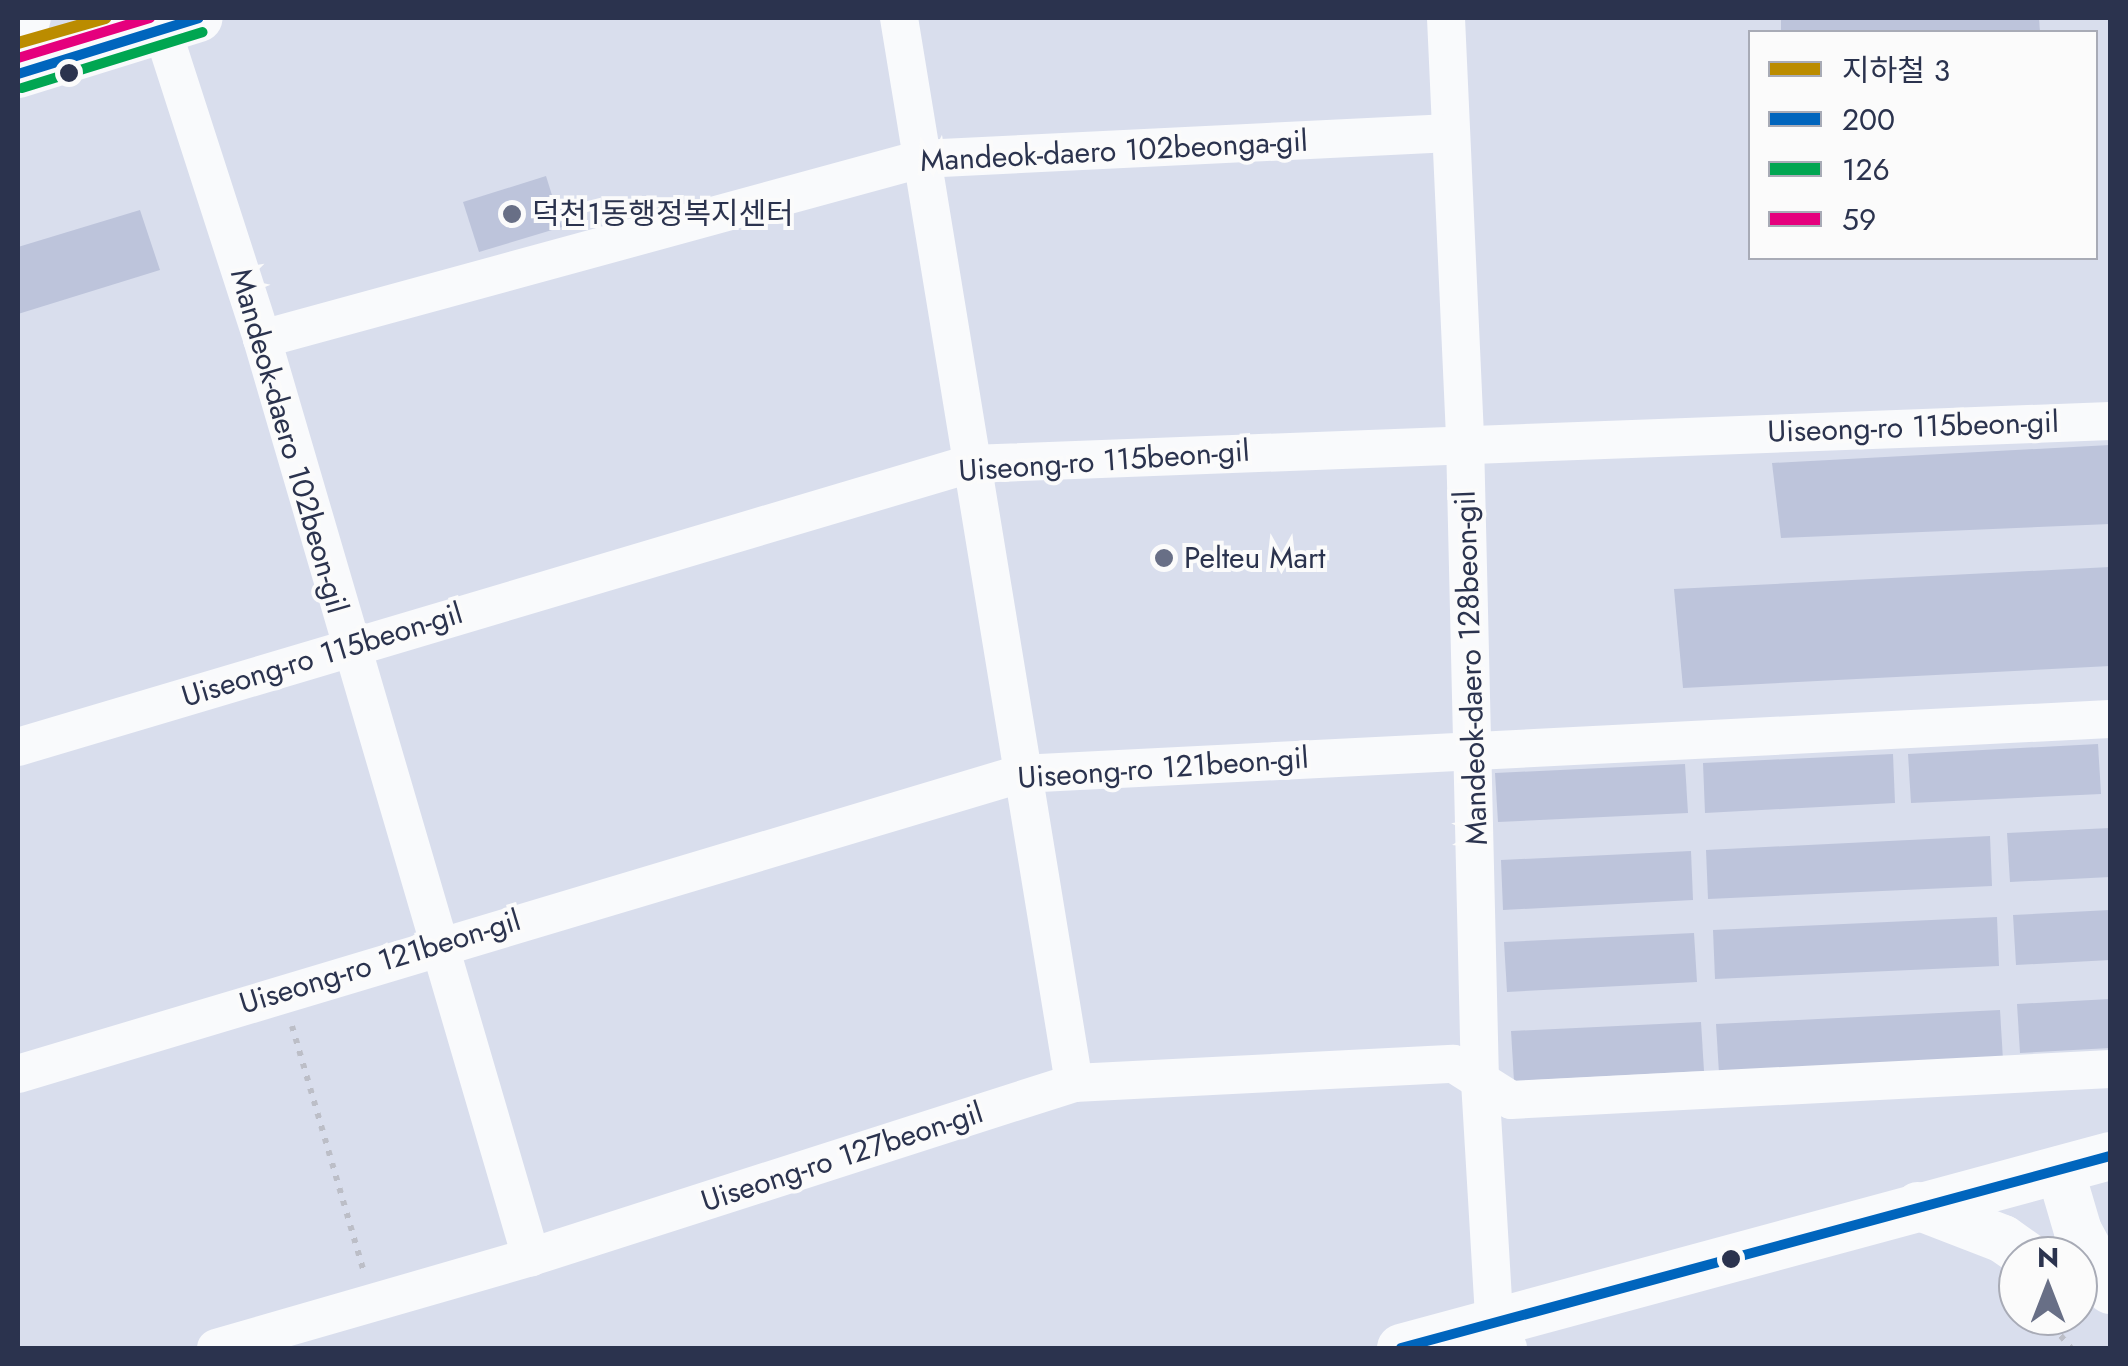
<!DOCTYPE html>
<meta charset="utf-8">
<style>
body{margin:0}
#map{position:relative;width:2128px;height:1366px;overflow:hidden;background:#d9deed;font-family:Jost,"Noto Sans KR",sans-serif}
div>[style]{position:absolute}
.building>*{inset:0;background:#bdc4db}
.path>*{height:6px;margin-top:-3px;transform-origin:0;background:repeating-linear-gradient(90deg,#bcbec7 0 5px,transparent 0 13px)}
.minor>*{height:38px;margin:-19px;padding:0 19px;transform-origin:19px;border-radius:19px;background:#f9fafc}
.major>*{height:48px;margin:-24px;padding:0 24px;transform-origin:24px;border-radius:24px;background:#f9fafc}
.bus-1>*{height:10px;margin:-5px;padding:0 5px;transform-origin:5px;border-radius:5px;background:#0065bd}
.bus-2>*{height:10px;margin:-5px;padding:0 5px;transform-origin:5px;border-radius:5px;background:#00a651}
.bus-3>*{height:10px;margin:-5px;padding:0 5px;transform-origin:5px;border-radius:5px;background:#e5007d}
.metro-1>*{height:12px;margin:-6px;padding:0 6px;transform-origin:6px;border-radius:6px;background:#bb8c00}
.dots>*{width:28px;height:28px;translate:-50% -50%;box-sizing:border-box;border:5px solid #fbfbfb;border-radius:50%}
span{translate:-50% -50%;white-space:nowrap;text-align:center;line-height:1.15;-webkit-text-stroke:8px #fbfbfb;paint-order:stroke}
.street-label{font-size:30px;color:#2b334e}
.poi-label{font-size:30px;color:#2b334e}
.left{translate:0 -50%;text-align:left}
.frame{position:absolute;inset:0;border:20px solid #2b334e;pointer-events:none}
.legend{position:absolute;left:1748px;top:30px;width:350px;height:230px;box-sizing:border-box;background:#fbfbfb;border:2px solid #a8abb6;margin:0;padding:12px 18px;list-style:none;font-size:30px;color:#2b334e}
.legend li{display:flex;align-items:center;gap:20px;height:50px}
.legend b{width:50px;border:2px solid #a8abb6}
.north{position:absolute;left:1998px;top:1236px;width:100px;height:100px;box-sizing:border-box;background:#fbfbfb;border:2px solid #a8abb6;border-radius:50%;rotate:0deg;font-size:28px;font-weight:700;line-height:40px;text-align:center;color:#2b334e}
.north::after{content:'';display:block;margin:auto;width:35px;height:45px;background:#686f86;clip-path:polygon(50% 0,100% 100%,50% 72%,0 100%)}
</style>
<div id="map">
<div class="building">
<div style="clip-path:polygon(1781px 18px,2039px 18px,2040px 32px,1781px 32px)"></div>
<div style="clip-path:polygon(546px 176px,562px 227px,479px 252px,463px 202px)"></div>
<div style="clip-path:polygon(140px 210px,160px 270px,18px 314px,18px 247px)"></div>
<div style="clip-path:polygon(2110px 445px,2110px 524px,1781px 538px,1772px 463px)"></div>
<div style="clip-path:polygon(2110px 567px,2110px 666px,1683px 688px,1674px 589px)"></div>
<div style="clip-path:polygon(2098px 744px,2101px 794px,1911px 803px,1908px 754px)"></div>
<div style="clip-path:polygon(1893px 754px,1895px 803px,1705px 813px,1703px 763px)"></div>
<div style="clip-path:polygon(1685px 764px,1688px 813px,1498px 822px,1495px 773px)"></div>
<div style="clip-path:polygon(2110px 828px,2110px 877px,2010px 882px,2007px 833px)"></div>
<div style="clip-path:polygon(1990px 836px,1992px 886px,1708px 899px,1706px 850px)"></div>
<div style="clip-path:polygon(1691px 851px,1693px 900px,1503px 910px,1501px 860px)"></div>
<div style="clip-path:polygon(2110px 910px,2110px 960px,2016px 965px,2013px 915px)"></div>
<div style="clip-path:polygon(1997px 917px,1999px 966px,1715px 979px,1713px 930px)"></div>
<div style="clip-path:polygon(1694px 933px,1697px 982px,1507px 992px,1504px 942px)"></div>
<div style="clip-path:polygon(2110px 999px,2110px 1048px,2020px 1053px,2017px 1004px)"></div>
<div style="clip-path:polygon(2000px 1010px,2003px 1060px,1719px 1073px,1716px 1024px)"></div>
<div style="clip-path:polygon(1701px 1022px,1704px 1071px,1514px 1081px,1511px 1031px)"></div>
</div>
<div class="path">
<div style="left:292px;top:1026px;width:253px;rotate:73.7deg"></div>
<div style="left:2044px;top:1316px;width:42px;rotate:49.8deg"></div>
</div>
<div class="minor">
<div style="left:899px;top:18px;width:1079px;rotate:80.67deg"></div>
<div style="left:1446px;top:18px;width:422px;rotate:87.4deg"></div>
<div style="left:1465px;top:440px;width:641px;rotate:88.66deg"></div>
<div style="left:1480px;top:1081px;width:238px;rotate:86.6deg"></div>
<div style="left:1494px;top:1319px;width:32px;rotate:64deg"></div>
<div style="left:162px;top:29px;width:326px;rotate:72.1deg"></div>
<div style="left:262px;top:339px;width:957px;rotate:73.67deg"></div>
<div style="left:262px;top:339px;width:683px;rotate:-15.28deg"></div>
<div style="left:921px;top:159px;width:530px;rotate:-2.81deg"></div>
<div style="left:18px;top:747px;width:993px;rotate:-16.56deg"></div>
<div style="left:970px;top:464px;width:1141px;rotate:-2.16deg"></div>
<div style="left:18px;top:1074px;width:1046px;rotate:-16.67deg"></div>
<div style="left:1020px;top:774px;width:1091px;rotate:-2.89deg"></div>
<div style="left:216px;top:1348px;width:328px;rotate:-16.1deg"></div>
<div style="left:531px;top:1257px;width:570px;rotate:-17.77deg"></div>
<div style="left:1074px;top:1083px;width:380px;rotate:-2.9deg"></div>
<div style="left:1454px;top:1064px;width:67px;rotate:32.3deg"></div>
<div style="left:1511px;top:1100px;width:600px;rotate:-2.96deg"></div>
</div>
<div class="major">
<div style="left:18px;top:20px;width:9px;rotate:-13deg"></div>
<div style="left:18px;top:74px;width:189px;rotate:-17.2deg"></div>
<div style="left:2060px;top:1170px;width:64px;rotate:73.6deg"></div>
<div style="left:2078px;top:1231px;width:67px;rotate:61.5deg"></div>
<div style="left:1918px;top:1206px;width:91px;rotate:21.2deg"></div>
<div style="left:2003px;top:1239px;width:29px;rotate:35deg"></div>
<div style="left:1401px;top:1348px;width:735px;rotate:-15.15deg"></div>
</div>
<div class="bus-1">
<div style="left:18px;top:74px;width:189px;rotate:-17.2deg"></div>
<div style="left:1401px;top:1348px;width:735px;rotate:-15.15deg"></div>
</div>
<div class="bus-2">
<div style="left:22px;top:88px;width:189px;rotate:-17.2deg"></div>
</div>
<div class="bus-3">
<div style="left:18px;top:58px;width:138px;rotate:-16.9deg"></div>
</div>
<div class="metro-1">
<div style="left:18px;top:43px;width:91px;rotate:-16deg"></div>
</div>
<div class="dots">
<div style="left:69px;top:73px;background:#2b334e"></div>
<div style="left:512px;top:214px;background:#686f86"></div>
<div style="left:1164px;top:558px;background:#686f86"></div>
<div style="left:1731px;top:1259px;background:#2b334e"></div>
</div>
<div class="street-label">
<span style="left:1114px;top:151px;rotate:-3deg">Mandeok-daero 102beonga-gil</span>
<span style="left:1913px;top:427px;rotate:-2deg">Uiseong-ro 115beon-gil</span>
<span style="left:289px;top:441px;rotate:74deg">Mandeok-daero 102beon-gil</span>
<span style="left:1104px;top:461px;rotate:-4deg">Uiseong-ro 115beon-gil</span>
<span style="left:322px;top:655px;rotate:-17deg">Uiseong-ro 115beon-gil</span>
<span style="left:1471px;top:668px;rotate:-92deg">Mandeok-daero 128beon-gil</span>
<span style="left:1163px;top:768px;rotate:-4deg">Uiseong-ro 121beon-gil</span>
<span style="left:380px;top:962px;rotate:-17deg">Uiseong-ro 121beon-gil</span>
<span style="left:842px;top:1157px;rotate:-18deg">Uiseong-ro 127beon-gil</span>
</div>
<div class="poi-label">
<span class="left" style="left:532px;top:214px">덕천1동행정복지센터</span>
<span class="left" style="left:1184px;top:558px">Pelteu Mart</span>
</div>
<div class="frame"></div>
<ul class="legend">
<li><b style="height:12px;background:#bb8c00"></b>지하철 3</li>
<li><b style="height:12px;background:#0065bd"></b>200</li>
<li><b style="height:12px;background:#00a651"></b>126</li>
<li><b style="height:12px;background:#e5007d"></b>59</li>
</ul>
<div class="north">N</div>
</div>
